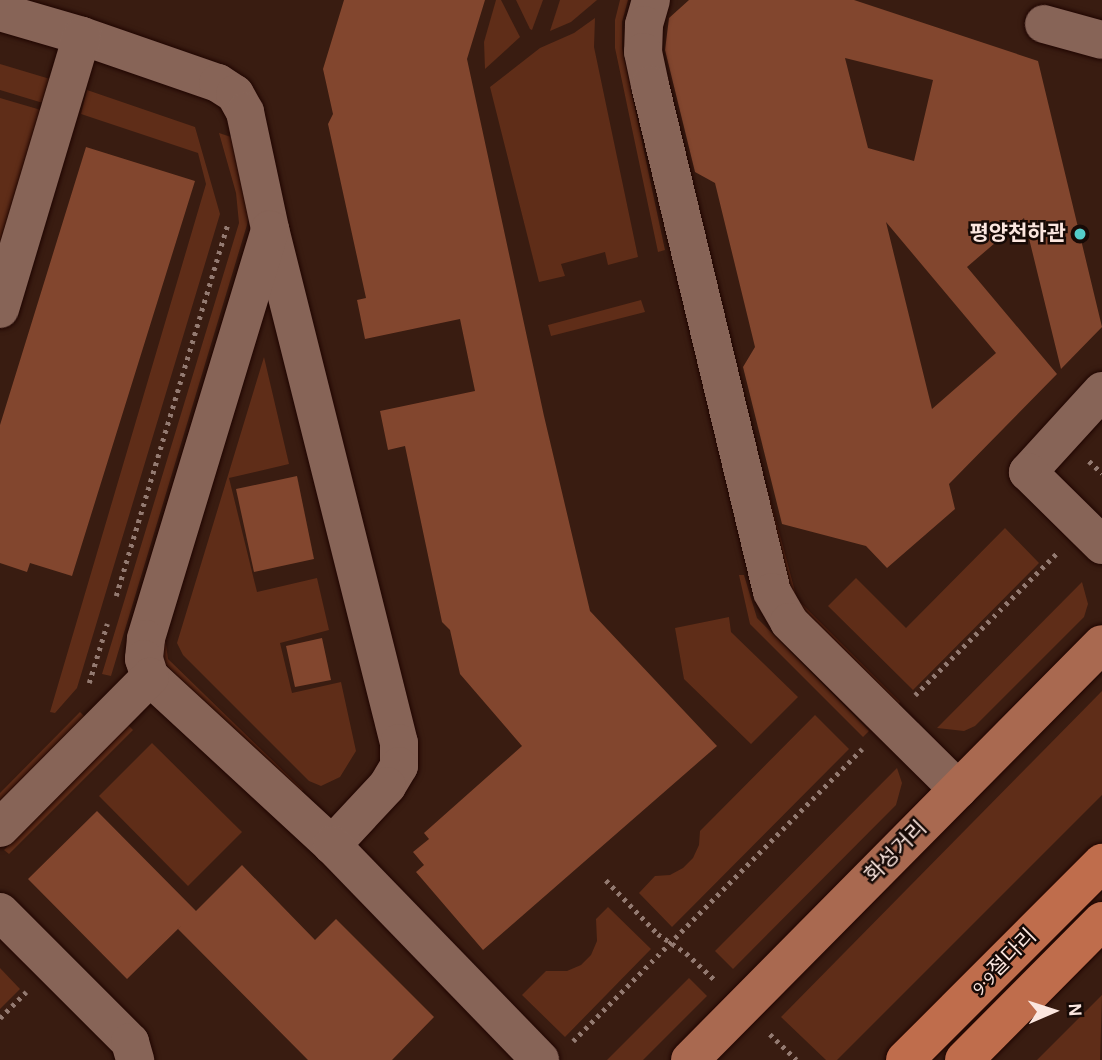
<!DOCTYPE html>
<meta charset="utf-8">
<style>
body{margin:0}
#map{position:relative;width:1102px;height:1060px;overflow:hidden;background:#391c11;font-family:"Alegreya Sans","Noto Sans KR",sans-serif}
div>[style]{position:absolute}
.green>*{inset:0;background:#5f2d18}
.building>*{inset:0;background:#82462e}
.path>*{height:4.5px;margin-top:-2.25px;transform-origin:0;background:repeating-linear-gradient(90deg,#937a71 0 3.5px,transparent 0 8.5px)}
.roads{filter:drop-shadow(0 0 2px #1f0500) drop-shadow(0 0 2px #1f0500)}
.minor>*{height:38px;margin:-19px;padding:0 19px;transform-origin:19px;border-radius:19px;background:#876457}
.major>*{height:38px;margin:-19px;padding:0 19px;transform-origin:19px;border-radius:19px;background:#a96950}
.highway>*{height:38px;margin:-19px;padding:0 19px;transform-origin:19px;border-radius:19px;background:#bf6d4c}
.dots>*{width:19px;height:19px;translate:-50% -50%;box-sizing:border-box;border:4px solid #170a06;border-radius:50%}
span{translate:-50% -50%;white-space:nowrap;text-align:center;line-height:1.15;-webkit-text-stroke:5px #170a06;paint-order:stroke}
.poi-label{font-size:21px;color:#fbe6df;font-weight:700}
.right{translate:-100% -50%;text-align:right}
.street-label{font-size:21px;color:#fbe6df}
.north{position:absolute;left:1018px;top:976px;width:70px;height:70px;-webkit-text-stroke:5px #170a06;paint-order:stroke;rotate:87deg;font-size:19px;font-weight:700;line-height:28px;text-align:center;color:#fbe6df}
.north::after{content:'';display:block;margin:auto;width:24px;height:32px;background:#fbe6df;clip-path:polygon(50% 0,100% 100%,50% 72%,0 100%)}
</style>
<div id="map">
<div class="green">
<div style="clip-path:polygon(496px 0,501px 0,520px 37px,485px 69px,484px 42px)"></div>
<div style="clip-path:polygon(516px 0,543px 0,532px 30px,530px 29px)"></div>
<div style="clip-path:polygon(560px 0,597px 0,571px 22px,550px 31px)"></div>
<div style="clip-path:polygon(620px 0,628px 0,622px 22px,622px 48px,665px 250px,658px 252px,615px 48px,615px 20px)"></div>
<div style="clip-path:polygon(595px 18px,594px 47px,638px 257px,608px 265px,605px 252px,561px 264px,565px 276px,539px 282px,490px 87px,540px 48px,574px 33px)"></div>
<div style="clip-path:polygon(0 64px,50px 79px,43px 103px,0 90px)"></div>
<div style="clip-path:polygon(87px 90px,195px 127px,220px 214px,77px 688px,55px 713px,50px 712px,206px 184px,198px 153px,81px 114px)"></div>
<div style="clip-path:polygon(0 98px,41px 110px,0 247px)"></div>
<div style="clip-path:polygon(219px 133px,231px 137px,249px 215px,247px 225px,111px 676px,102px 674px,239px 223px,236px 193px)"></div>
<div style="clip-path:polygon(641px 300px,645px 312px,551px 336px,548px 325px)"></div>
<div style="clip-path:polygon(264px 357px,289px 464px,229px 478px,257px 592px,317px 578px,329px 630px,280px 643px,292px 693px,341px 682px,356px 751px,340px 777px,321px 786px,309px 781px,183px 655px,177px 643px)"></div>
<div style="clip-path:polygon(767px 487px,797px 599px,900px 702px,896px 707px,796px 607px,761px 489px)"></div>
<div style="clip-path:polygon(1005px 528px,1039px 563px,913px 690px,828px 606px,856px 578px,906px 628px)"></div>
<div style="clip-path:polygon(739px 575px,744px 575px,757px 618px,869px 731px,863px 737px,750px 624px)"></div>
<div style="clip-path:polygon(1082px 582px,1088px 604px,1084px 617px,975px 726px,964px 731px,937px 728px)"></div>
<div style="clip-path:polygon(729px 617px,731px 632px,798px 697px,751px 744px,684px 679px,675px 628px)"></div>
<div style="clip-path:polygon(165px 637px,168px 659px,303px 790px,299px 794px,163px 662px)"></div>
<div style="clip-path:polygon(1102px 691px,1102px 795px,837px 1060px,826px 1060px,781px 1017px)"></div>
<div style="clip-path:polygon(80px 712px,85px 717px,0 803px,0 793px)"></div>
<div style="clip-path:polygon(815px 715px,849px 749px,672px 927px,639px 893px,655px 876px,670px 875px,683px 868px,693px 858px,699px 845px,700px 831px)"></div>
<div style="clip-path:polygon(128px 725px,133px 730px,9px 854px,4px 850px)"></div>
<div style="clip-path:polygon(152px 743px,242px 832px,188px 886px,99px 796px)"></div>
<div style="clip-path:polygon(897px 768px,902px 783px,896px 805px,733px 969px,715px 951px)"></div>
<div style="clip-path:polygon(608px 907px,651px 949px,565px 1037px,522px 995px,546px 971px,567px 971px,581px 965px,591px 955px,597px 941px,596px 919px)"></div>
<div style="clip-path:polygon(0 968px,20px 989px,0 1009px)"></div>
<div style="clip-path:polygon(689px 978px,707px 996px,643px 1060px,607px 1060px)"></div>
<div style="clip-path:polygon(1102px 995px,1100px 1060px,1037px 1060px)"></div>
</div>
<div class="building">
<div style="clip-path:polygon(344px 0,485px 0,467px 59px,544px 416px,590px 611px,717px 746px,483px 950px,416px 872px,424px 865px,413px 852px,429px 839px,424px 833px,522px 746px,460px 674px,450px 630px,442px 622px,405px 446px,388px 450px,380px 411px,475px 391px,460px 319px,365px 339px,357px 300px,366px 298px,328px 124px,333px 114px,323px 69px)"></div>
<div style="clip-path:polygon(evenodd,689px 0,854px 0,1038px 61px,1102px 327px,1061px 369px,1024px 218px,967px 267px,1057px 374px,949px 484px,955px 509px,887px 568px,866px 546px,782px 524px,743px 367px,755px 347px,715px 183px,695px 172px,665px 50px,669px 18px,689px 0,845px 58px,933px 80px,914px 161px,868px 148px,845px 58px,689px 0,886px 222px,996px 353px,932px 409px,886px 222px)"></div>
<div style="clip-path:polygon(86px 147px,195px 181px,72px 576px,30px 563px,27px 572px,0 563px,0 425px)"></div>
<div style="clip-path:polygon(297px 476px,314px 559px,254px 572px,236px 489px)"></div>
<div style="clip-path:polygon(322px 638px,331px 680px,295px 687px,286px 646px)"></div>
<div style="clip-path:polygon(97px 811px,196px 911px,242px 865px,315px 940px,336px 919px,434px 1017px,392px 1060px,308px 1060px,178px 929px,182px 925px,127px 979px,28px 879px)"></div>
</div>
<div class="path">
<div style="left:1089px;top:461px;width:18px;rotate:43deg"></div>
<div style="left:116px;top:596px;width:390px;rotate:-73.3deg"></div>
<div style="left:89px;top:683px;width:62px;rotate:-73deg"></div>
<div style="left:915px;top:695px;width:201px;rotate:-45deg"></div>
<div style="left:606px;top:880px;width:75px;rotate:46.1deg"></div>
<div style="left:658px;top:934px;width:34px;rotate:34deg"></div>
<div style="left:686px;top:953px;width:41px;rotate:43deg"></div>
<div style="left:0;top:1018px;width:37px;rotate:-45deg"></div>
<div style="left:770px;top:1034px;width:37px;rotate:44deg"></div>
<div style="left:573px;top:1041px;width:411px;rotate:-45.3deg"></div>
</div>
<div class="roads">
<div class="minor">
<div style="left:651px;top:0;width:26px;rotate:106deg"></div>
<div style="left:644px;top:25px;width:27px;rotate:92deg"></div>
<div style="left:643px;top:52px;width:34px;rotate:78deg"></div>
<div style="left:650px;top:85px;width:521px;rotate:76.47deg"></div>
<div style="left:772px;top:592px;width:34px;rotate:60deg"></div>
<div style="left:789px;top:622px;width:238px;rotate:44.7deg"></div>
<div style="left:0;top:12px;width:85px;rotate:16.3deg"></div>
<div style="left:82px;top:36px;width:144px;rotate:19.1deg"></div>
<div style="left:218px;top:83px;width:20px;rotate:33deg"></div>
<div style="left:235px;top:94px;width:21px;rotate:61deg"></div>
<div style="left:245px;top:112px;width:120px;rotate:77.9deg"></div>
<div style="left:270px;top:229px;width:530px;rotate:75.91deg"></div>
<div style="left:399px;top:743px;width:23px;rotate:90deg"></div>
<div style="left:399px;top:766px;width:23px;rotate:121deg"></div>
<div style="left:387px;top:786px;width:81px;rotate:133deg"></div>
<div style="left:1044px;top:24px;width:60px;rotate:15.4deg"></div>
<div style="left:270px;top:230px;width:427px;rotate:106.9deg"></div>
<div style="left:146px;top:639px;width:20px;rotate:96deg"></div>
<div style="left:144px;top:659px;width:19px;rotate:72deg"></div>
<div style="left:150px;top:677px;width:248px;rotate:42.7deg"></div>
<div style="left:332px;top:845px;width:299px;rotate:45.9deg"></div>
<div style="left:0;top:309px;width:285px;rotate:-73.3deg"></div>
<div style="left:1102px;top:391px;width:110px;rotate:132.4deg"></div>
<div style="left:1028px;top:472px;width:104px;rotate:44.6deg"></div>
<div style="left:0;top:828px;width:213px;rotate:-45.2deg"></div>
<div style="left:0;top:912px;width:184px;rotate:45deg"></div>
<div style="left:130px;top:1042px;width:19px;rotate:74deg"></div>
</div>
<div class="major">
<div style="left:690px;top:1060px;width:585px;rotate:-45.28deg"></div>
</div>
<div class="highway">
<div style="left:905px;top:1060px;width:279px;rotate:-45deg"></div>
<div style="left:964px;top:1060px;width:196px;rotate:-45.2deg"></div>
</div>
</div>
<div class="dots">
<div style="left:1080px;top:234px;background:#53cdc9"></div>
</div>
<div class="poi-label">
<span class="right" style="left:1066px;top:234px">평양천하관</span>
</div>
<div class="street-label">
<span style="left:896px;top:852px;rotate:-45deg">화성거리</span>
<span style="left:1004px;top:962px;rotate:-45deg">9·9절다리</span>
</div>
<div class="north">N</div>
</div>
